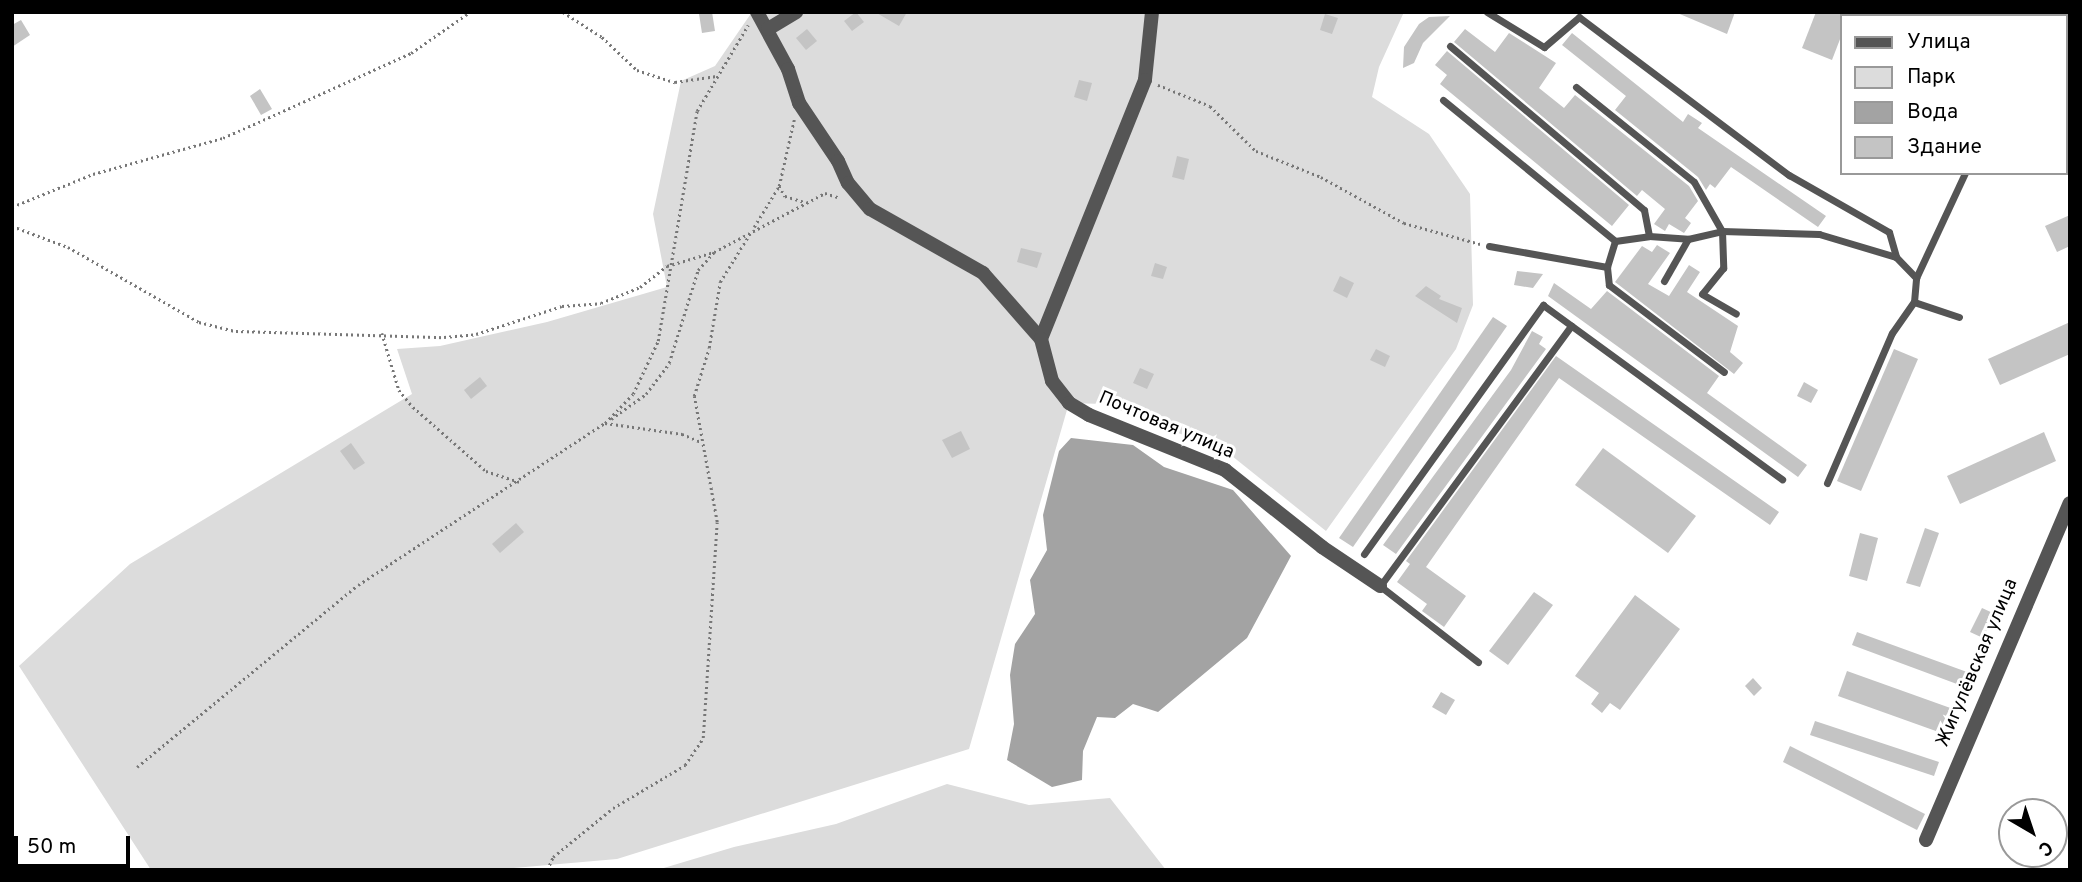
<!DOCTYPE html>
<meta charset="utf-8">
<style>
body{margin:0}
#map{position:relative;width:2082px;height:882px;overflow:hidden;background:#fff;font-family:Overpass,sans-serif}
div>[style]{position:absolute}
.green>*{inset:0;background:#dcdcdc}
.water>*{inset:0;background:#a3a3a3}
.building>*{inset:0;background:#c4c4c4}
.path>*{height:2.5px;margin-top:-1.25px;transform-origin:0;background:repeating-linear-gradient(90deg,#777 0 2px,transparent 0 5.5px)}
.service>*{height:7px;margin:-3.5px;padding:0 3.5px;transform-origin:3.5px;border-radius:3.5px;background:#555}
.minor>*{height:14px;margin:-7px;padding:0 7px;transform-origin:7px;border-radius:7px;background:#555}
span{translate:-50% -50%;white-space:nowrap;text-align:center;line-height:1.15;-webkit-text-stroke:6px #fff;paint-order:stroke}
.street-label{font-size:19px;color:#000}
.frame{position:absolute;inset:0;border:14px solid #000;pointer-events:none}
.legend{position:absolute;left:1840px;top:14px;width:228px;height:161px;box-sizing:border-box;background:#fff;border:2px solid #999;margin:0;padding:9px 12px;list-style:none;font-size:21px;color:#000}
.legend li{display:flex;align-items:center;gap:14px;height:35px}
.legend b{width:35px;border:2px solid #999}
.north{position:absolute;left:1998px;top:798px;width:70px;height:70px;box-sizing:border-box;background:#fff;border:2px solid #999;border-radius:50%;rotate:141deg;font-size:19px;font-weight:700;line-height:28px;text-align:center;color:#000}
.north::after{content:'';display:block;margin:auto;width:24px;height:32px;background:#000;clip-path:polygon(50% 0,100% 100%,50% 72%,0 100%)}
.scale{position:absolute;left:14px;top:836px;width:116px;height:32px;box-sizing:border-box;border:4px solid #000;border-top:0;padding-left:9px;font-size:21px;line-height:24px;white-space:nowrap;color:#000;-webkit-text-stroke:5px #fff;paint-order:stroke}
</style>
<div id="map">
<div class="green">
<div style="clip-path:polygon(752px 12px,1404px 12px,1379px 67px,1372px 97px,1429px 134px,1470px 194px,1473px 305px,1456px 349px,1326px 531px,1227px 452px,1104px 404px,1069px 403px,969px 749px,617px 859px,492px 870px,151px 870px,19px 666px,130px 564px,412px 394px,397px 349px,440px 346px,547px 322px,667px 287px,653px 214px,681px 81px,715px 66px)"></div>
<div style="clip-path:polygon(947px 784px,1029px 805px,1110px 798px,1166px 870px,657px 870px,734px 847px,836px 824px)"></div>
</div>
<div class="water">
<div style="clip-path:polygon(1071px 438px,1133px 445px,1164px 467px,1233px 490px,1291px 556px,1247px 638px,1158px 712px,1133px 704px,1115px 718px,1097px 717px,1083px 751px,1082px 780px,1052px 787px,1007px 760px,1014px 724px,1010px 675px,1015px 644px,1035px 614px,1030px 580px,1047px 550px,1043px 515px,1059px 451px)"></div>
</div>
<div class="building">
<div style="clip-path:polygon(712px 12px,715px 31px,702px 33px,699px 14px)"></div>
<div style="clip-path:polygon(856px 12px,864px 22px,852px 31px,844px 21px)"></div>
<div style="clip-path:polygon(875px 12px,907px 12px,899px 26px)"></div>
<div style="clip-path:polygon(1675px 12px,1735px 12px,1727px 34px)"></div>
<div style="clip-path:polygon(1816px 12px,1842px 12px,1842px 34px,1832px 60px,1802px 48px)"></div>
<div style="clip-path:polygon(1325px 14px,1338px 18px,1332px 34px,1320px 30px)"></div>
<div style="clip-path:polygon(1450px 16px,1423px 43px,1414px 63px,1403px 68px,1404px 47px,1419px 24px,1429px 17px)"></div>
<div style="clip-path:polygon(21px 20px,30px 35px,12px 47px,12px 25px)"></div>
<div style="clip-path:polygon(807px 29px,817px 41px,806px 50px,796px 38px)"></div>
<div style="clip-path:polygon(1465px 29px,1495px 52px,1509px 33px,1556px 63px,1539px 88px,1564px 108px,1575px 95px,1689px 186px,1698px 201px,1685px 218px,1691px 223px,1684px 233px,1669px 224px,1665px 231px,1654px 224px,1665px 209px,1642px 190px,1637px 196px,1454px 42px)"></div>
<div style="clip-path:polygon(1572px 33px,1683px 122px,1688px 114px,1702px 123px,1698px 128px,1826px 216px,1818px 227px,1731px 167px,1715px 188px,1710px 184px,1706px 190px,1698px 177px,1615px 110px,1626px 96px,1562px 45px)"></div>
<div style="clip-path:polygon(1447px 51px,1629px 205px,1612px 226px,1440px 84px,1447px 75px,1435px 65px)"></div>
<div style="clip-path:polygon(1079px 80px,1092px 83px,1087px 101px,1074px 97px)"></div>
<div style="clip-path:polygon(260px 89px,272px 109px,261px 115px,250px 96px)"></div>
<div style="clip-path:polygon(1177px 156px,1189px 159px,1184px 180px,1172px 177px)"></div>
<div style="clip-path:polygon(2070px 215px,2070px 246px,2057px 252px,2045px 226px)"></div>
<div style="clip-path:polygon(1657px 245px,1670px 253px,1648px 284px,1669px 296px,1689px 265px,1700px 272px,1687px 292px,1738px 326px,1730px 352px,1743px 363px,1734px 374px,1615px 282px,1642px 246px,1652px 252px)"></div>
<div style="clip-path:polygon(1021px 248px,1042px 253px,1037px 268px,1017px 262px)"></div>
<div style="clip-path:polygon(1155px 263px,1167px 267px,1163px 279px,1151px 276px)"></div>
<div style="clip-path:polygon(1517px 271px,1543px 274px,1533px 288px,1514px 285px)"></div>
<div style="clip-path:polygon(1340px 276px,1354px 283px,1347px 298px,1333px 291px)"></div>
<div style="clip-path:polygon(1554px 283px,1591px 309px,1607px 291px,1719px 376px,1707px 393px,1807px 465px,1798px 477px,1548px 296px)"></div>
<div style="clip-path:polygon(1426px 286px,1441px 296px,1439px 299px,1462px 308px,1457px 323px,1415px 296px)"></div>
<div style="clip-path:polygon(1493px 317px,1507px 326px,1353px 547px,1339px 538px)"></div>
<div style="clip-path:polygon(2070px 322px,2070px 354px,2000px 385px,1988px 359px)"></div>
<div style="clip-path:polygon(1532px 331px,1543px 337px,1539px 344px,1546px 349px,1396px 554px,1383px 545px,1511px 370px)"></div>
<div style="clip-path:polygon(1376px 349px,1390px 356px,1385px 367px,1370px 360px)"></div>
<div style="clip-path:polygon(1894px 349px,1918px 359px,1861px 491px,1837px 481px)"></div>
<div style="clip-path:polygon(1556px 356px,1779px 512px,1770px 525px,1559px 378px,1426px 567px,1466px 596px,1444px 627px,1422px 611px,1427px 604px,1397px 582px,1410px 564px,1406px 561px)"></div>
<div style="clip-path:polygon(1140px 368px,1154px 374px,1147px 389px,1133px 383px)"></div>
<div style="clip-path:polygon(480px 377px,487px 386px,471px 399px,464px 390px)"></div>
<div style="clip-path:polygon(1804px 382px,1818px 390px,1811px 403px,1797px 396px)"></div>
<div style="clip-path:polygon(961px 431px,970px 449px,952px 458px,942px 440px)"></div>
<div style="clip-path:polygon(2044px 432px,2056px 461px,1960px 504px,1947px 476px)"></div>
<div style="clip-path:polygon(351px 443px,365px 463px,354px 470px,340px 451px)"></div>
<div style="clip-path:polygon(1603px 448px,1696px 516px,1668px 553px,1575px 485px)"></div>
<div style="clip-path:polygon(516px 523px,524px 532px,500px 553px,492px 544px)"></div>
<div style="clip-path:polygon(1925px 528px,1939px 533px,1920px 587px,1906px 583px)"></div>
<div style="clip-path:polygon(1860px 533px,1878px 538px,1867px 581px,1849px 576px)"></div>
<div style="clip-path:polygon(1534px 592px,1553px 605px,1508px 665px,1489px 651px)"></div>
<div style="clip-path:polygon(1635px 595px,1680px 629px,1620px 710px,1610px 703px,1602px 713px,1591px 704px,1599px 693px,1575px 676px)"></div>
<div style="clip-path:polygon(1982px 608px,1995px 614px,1983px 638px,1970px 632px)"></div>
<div style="clip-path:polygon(1857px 632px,1978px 676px,1973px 690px,1852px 645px)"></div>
<div style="clip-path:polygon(1847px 671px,1956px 710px,1947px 735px,1838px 696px)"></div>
<div style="clip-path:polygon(1753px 678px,1762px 688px,1754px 696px,1745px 686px)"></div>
<div style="clip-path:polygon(1441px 692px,1455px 700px,1446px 715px,1432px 707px)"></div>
<div style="clip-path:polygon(1815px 721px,1939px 762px,1934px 776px,1810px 735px)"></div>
<div style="clip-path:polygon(1790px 746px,1925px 814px,1917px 830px,1783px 762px)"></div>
</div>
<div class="path">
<div style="left:563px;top:12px;width:46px;rotate:32.7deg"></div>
<div style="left:602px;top:37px;width:48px;rotate:43.3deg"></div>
<div style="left:637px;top:70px;width:40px;rotate:18deg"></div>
<div style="left:675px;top:82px;width:42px;rotate:-8.1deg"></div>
<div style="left:1158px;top:85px;width:56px;rotate:22deg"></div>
<div style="left:1210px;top:106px;width:64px;rotate:44.4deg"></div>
<div style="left:1256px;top:151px;width:70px;rotate:21.8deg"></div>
<div style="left:1321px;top:177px;width:95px;rotate:29deg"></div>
<div style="left:1404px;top:223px;width:79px;rotate:15.4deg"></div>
<div style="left:779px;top:186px;width:12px;rotate:59deg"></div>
<div style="left:785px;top:196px;width:21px;rotate:17deg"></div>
<div style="left:12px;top:207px;width:87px;rotate:-22.2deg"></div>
<div style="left:93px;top:174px;width:135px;rotate:-15.5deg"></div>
<div style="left:223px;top:138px;width:206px;rotate:-24.3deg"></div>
<div style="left:411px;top:53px;width:72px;rotate:-34.8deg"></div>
<div style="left:12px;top:226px;width:60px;rotate:20.6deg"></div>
<div style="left:68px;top:247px;width:151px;rotate:29.8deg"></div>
<div style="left:199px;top:322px;width:38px;rotate:14deg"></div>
<div style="left:236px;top:331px;width:208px;rotate:1.7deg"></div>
<div style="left:444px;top:337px;width:32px;rotate:-5deg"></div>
<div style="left:476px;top:334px;width:90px;rotate:-18deg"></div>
<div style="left:562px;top:306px;width:39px;rotate:-4deg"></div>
<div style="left:601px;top:303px;width:42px;rotate:-22.3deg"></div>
<div style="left:640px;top:287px;width:34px;rotate:-38deg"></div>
<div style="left:667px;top:266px;width:49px;rotate:-16.6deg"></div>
<div style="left:714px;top:252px;width:126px;rotate:-28deg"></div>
<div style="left:825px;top:193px;width:16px;rotate:18deg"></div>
<div style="left:754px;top:227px;width:48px;rotate:-58.6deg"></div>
<div style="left:779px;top:186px;width:68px;rotate:-77.2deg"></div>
<div style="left:382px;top:333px;width:59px;rotate:73.4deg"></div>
<div style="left:399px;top:390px;width:22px;rotate:51deg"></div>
<div style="left:413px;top:407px;width:97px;rotate:41.2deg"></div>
<div style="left:486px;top:471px;width:35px;rotate:18deg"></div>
<div style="left:611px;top:419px;width:43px;rotate:-35.5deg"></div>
<div style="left:646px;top:394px;width:39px;rotate:-53deg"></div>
<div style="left:669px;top:363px;width:97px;rotate:-72.7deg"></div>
<div style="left:698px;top:270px;width:24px;rotate:-48deg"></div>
<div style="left:605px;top:423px;width:78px;rotate:8.1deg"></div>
<div style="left:682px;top:434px;width:21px;rotate:23deg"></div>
<div style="left:137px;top:767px;width:286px;rotate:-39.5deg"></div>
<div style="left:358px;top:585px;width:295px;rotate:-33.3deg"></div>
<div style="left:605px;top:423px;width:40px;rotate:-46deg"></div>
<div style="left:633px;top:394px;width:59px;rotate:-64.7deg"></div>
<div style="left:658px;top:341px;width:233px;rotate:-80.4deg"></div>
<div style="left:697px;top:111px;width:100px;rotate:-59.3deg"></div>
<div style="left:547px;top:870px;width:14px;rotate:-65deg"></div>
<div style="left:553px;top:857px;width:77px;rotate:-39.2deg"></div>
<div style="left:613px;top:808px;width:84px;rotate:-30.8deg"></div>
<div style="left:685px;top:765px;width:32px;rotate:-56deg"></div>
<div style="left:703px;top:738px;width:216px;rotate:-86.3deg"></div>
<div style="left:717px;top:522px;width:128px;rotate:-100.3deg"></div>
<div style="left:694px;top:396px;width:50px;rotate:-72.6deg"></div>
<div style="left:709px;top:348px;width:67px;rotate:-80.5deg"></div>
<div style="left:720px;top:282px;width:59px;rotate:-58.2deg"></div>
</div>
<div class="service">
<div style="left:1487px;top:12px;width:67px;rotate:31.6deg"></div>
<div style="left:1544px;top:47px;width:46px;rotate:-40.6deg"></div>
<div style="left:1579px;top:17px;width:263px;rotate:37deg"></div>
<div style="left:1789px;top:175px;width:115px;rotate:29.7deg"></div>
<div style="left:1889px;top:232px;width:26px;rotate:74deg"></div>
<div style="left:1992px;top:16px;width:4px;rotate:-90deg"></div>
<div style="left:1450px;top:46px;width:254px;rotate:40.2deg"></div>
<div style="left:1644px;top:210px;width:26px;rotate:79deg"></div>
<div style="left:1576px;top:87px;width:151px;rotate:38.8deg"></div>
<div style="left:1694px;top:182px;width:56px;rotate:60.3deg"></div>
<div style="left:1722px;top:231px;width:37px;rotate:88deg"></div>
<div style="left:1723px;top:268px;width:33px;rotate:129deg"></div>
<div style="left:1702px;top:294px;width:39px;rotate:30deg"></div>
<div style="left:1443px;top:100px;width:222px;rotate:39.3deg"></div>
<div style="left:1489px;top:246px;width:120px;rotate:10.1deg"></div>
<div style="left:1607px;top:267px;width:27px;rotate:-73deg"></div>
<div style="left:1615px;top:241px;width:34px;rotate:-8deg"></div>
<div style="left:1649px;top:236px;width:39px;rotate:4deg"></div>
<div style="left:1688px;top:239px;width:35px;rotate:-13deg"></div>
<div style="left:1722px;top:231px;width:97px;rotate:1.8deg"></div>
<div style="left:1819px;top:234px;width:80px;rotate:16.6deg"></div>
<div style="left:1896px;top:257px;width:29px;rotate:46deg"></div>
<div style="left:1607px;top:267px;width:18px;rotate:84deg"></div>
<div style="left:1609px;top:285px;width:144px;rotate:37.1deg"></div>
<div style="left:1664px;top:281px;width:48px;rotate:-60.3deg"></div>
<div style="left:1959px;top:317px;width:47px;rotate:-161.6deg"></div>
<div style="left:1914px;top:302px;width:24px;rotate:-85deg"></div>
<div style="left:1916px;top:278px;width:116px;rotate:-65deg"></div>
<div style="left:1827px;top:483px;width:163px;rotate:-66.6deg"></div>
<div style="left:1892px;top:333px;width:38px;rotate:-55deg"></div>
<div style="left:1364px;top:554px;width:307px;rotate:-54.3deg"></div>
<div style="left:1543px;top:305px;width:296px;rotate:36.1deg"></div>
<div style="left:1478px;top:662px;width:124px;rotate:-142.2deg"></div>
<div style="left:1380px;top:586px;width:323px;rotate:-53.7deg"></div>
</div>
<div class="minor">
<div style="left:757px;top:12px;width:65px;rotate:61.5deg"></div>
<div style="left:788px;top:69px;width:36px;rotate:72deg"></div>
<div style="left:799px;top:103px;width:70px;rotate:56.1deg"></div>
<div style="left:838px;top:161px;width:24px;rotate:66deg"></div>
<div style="left:848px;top:183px;width:34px;rotate:50deg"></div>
<div style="left:870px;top:209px;width:130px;rotate:29.5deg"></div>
<div style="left:983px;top:273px;width:88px;rotate:48.7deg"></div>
<div style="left:1152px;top:12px;width:68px;rotate:95.9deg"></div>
<div style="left:1145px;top:80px;width:279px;rotate:111.9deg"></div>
<div style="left:1041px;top:339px;width:43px;rotate:75.3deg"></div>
<div style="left:1052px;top:381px;width:28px;rotate:52deg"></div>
<div style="left:1069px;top:403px;width:23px;rotate:31deg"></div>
<div style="left:1089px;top:415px;width:147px;rotate:22deg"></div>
<div style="left:1225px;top:470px;width:124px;rotate:38.4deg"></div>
<div style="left:1322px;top:547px;width:70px;rotate:33.9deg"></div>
<div style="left:768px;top:29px;width:33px;rotate:-31deg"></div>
<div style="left:1926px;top:840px;width:366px;rotate:-66.9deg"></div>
</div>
<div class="street-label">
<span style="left:1166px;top:426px;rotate:23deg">Почтовая улица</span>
<span style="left:1978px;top:663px;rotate:-67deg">Жигулёвская улица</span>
</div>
<div class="frame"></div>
<ul class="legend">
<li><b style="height:9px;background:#555"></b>Улица</li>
<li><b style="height:19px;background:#dcdcdc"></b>Парк</li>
<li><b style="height:19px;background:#a3a3a3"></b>Вода</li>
<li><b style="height:19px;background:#c4c4c4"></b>Здание</li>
</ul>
<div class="north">С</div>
<div class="scale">50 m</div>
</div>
